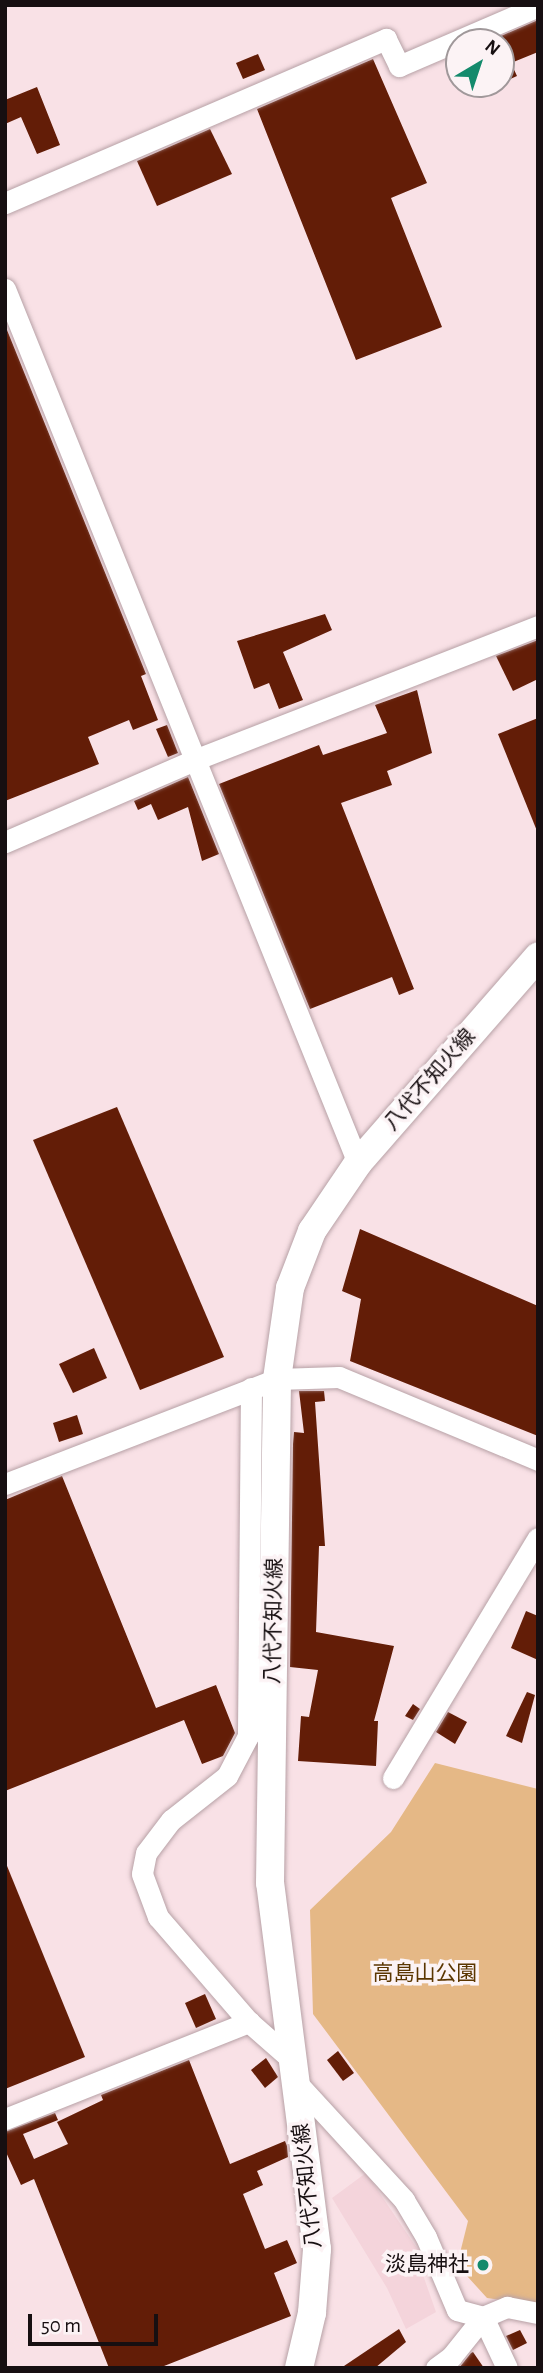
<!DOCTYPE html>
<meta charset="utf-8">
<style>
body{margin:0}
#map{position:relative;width:543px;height:2373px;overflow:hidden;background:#f9e1e6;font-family:"Alegreya Sans","Noto Sans JP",sans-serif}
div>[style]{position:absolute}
.built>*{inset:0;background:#f4d4db}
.green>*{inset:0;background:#e5b886}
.building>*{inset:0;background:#631d07}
.roads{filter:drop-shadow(0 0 2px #b7a1a6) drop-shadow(0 0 2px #b7a1a6)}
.street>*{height:21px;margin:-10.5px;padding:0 10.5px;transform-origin:10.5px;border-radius:10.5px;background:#fff}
.secondary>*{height:28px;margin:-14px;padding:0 14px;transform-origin:14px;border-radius:14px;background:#fff}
.dots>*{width:19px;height:19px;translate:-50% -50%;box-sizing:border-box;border:4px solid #fcf3f5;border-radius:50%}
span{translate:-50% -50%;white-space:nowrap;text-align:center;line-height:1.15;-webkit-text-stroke:7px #fcf3f5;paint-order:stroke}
.street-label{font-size:21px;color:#170f11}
.park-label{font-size:21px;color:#5b3600}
.poi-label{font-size:21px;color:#170f11}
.right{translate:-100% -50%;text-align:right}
.frame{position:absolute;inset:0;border:7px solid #170f11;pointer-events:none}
.north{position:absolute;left:445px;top:28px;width:70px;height:70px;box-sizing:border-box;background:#fcf3f5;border:2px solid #a0989a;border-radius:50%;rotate:39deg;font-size:19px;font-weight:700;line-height:28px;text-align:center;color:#170f11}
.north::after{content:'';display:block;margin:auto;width:24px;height:32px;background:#148a6c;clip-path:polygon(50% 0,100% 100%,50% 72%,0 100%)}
.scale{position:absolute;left:28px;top:2314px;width:130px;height:32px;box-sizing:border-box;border:4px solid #170f11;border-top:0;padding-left:9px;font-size:21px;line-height:24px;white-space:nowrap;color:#170f11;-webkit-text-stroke:5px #fcf3f5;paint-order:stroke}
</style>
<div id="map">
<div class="built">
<div style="clip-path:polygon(366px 2173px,431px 2269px,423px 2275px,436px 2312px,406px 2329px,387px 2288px,332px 2198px)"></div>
</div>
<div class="green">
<div style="clip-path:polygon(435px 1763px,538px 1789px,538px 2305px,487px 2298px,457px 2265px,468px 2221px,313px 2014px,310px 1910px,391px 1832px)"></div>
</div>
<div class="building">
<div style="clip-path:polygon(538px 20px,538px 52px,511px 63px,517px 76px,501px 83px,501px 36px)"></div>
<div style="clip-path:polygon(258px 54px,265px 70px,243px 79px,236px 63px)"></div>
<div style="clip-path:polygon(373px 59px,427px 183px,391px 198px,442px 327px,356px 360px,257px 109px)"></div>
<div style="clip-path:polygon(37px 87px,60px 145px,37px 154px,21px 117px,5px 124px,5px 100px)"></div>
<div style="clip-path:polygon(210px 129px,232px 174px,157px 206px,137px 161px)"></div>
<div style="clip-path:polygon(5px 325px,146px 674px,141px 676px,158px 720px,133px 730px,129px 720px,88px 737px,99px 764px,5px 801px)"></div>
<div style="clip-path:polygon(325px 614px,332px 630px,283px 652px,303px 700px,279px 709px,269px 683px,254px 689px,237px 641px)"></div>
<div style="clip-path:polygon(538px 640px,538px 679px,513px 691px,496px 656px)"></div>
<div style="clip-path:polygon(417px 690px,432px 753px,387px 771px,392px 785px,341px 803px,414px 989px,399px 995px,392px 977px,310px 1009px,219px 784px,319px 745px,323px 755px,387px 733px,375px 705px)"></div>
<div style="clip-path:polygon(538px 718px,538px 831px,537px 831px,498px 734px)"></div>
<div style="clip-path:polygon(167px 725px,178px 753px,168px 757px,156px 729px)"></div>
<div style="clip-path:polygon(188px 777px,219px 854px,202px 861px,188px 807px,158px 820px,151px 804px,138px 810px,134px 801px)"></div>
<div style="clip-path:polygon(117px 1107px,224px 1357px,140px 1390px,33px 1140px)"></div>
<div style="clip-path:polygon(360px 1229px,538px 1306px,538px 1436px,350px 1361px,361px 1299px,342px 1291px)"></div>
<div style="clip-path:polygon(94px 1348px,107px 1378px,73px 1393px,59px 1364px)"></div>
<div style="clip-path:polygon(299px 1391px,324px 1391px,325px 1401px,315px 1402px,325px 1546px,319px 1546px,316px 1632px,394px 1646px,374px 1721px,378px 1721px,376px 1766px,298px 1761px,301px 1716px,309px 1717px,318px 1670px,290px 1667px,293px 1444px,294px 1432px,304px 1433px)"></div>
<div style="clip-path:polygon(77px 1415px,83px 1434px,59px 1442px,53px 1423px)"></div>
<div style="clip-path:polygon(62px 1476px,156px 1708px,216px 1685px,235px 1733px,223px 1756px,202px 1764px,184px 1720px,5px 1791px,5px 1500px)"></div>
<div style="clip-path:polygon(526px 1611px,538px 1616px,538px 1660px,511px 1648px)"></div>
<div style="clip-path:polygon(527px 1692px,535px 1695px,522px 1743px,506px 1736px)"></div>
<div style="clip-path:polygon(413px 1704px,420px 1709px,413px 1720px,405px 1716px)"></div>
<div style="clip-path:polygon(448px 1712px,467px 1722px,455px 1744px,436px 1732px)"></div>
<div style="clip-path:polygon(5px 1861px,85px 2057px,5px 2089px)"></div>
<div style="clip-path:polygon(205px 1994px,216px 2019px,196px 2028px,185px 2003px)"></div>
<div style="clip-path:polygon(338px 2051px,354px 2073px,343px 2081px,327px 2060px)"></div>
<div style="clip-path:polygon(266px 2058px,278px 2077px,265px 2088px,251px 2070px)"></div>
<div style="clip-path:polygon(189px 2060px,230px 2164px,285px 2141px,287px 2146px,288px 2157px,257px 2171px,263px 2185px,243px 2194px,265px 2249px,287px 2240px,297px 2263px,274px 2273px,291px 2316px,159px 2368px,109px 2368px,34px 2179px,21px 2185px,5px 2150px,5px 2132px,55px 2113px,58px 2120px,23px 2134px,34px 2159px,68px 2144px,57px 2122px,103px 2100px,101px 2095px)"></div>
<div style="clip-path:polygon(399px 2329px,406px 2342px,375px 2368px,341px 2368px)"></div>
<div style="clip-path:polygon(520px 2330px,527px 2343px,513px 2350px,506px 2336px)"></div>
<div style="clip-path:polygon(473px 2352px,484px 2368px,459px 2368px,471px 2353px)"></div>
</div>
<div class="roads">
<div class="street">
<div style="left:5px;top:203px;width:415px;rotate:-23.3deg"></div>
<div style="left:386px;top:39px;width:30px;rotate:64deg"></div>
<div style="left:399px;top:66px;width:151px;rotate:-23.3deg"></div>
<div style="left:5px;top:289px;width:943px;rotate:68.01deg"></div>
<div style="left:5px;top:842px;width:209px;rotate:-23.4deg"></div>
<div style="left:197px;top:759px;width:366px;rotate:-21.3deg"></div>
<div style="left:251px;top:1388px;width:348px;rotate:90.5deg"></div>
<div style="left:248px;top:1736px;width:45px;rotate:117.7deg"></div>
<div style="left:227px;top:1776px;width:71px;rotate:141.8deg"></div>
<div style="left:171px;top:1820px;width:41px;rotate:127.1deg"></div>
<div style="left:146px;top:1853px;width:21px;rotate:101deg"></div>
<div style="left:142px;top:1874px;width:46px;rotate:69.6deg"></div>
<div style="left:158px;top:1917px;width:139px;rotate:49.1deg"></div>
<div style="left:249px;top:2022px;width:55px;rotate:41.3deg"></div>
<div style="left:5px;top:1484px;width:292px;rotate:-21.1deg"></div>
<div style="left:277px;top:1379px;width:62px;rotate:-1.8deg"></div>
<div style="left:339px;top:1377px;width:216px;rotate:22.6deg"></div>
<div style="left:393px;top:1778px;width:280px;rotate:-58.9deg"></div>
<div style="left:296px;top:2082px;width:160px;rotate:47.5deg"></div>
<div style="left:404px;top:2200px;width:43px;rotate:59.3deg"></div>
<div style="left:426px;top:2237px;width:79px;rotate:67deg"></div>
<div style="left:457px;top:2310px;width:27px;rotate:15deg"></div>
<div style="left:5px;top:2119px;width:263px;rotate:-21.7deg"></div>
<div style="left:483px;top:2317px;width:56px;rotate:64.8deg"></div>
<div style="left:436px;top:2368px;width:19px;rotate:-36deg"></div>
<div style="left:451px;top:2357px;width:51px;rotate:-51.3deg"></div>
<div style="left:483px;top:2317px;width:26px;rotate:-23deg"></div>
<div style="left:507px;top:2307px;width:32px;rotate:11deg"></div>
</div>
<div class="secondary">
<div style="left:299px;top:2368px;width:57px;rotate:-76.7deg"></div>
<div style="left:312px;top:2313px;width:64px;rotate:-85.5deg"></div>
<div style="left:317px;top:2249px;width:369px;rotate:-97.3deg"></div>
<div style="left:270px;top:1883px;width:504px;rotate:-89.2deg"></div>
<div style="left:277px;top:1379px;width:92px;rotate:-81.9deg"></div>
<div style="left:290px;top:1288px;width:61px;rotate:-68.9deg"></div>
<div style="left:312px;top:1231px;width:82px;rotate:-55.9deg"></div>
<div style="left:358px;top:1163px;width:274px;rotate:-48.9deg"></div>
</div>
</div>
<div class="dots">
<div style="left:483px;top:2265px;background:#148a6c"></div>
</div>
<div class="street-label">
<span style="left:430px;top:1080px;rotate:-49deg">八代不知火線</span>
<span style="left:274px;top:1621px;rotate:-89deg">八代不知火線</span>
<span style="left:308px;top:2186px;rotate:-96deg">八代不知火線</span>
</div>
<div class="park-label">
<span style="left:425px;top:1974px">高島山公園</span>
</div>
<div class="poi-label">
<span class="right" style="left:469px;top:2265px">淡島神社</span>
</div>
<div class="frame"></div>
<div class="north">N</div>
<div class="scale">50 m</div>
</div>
